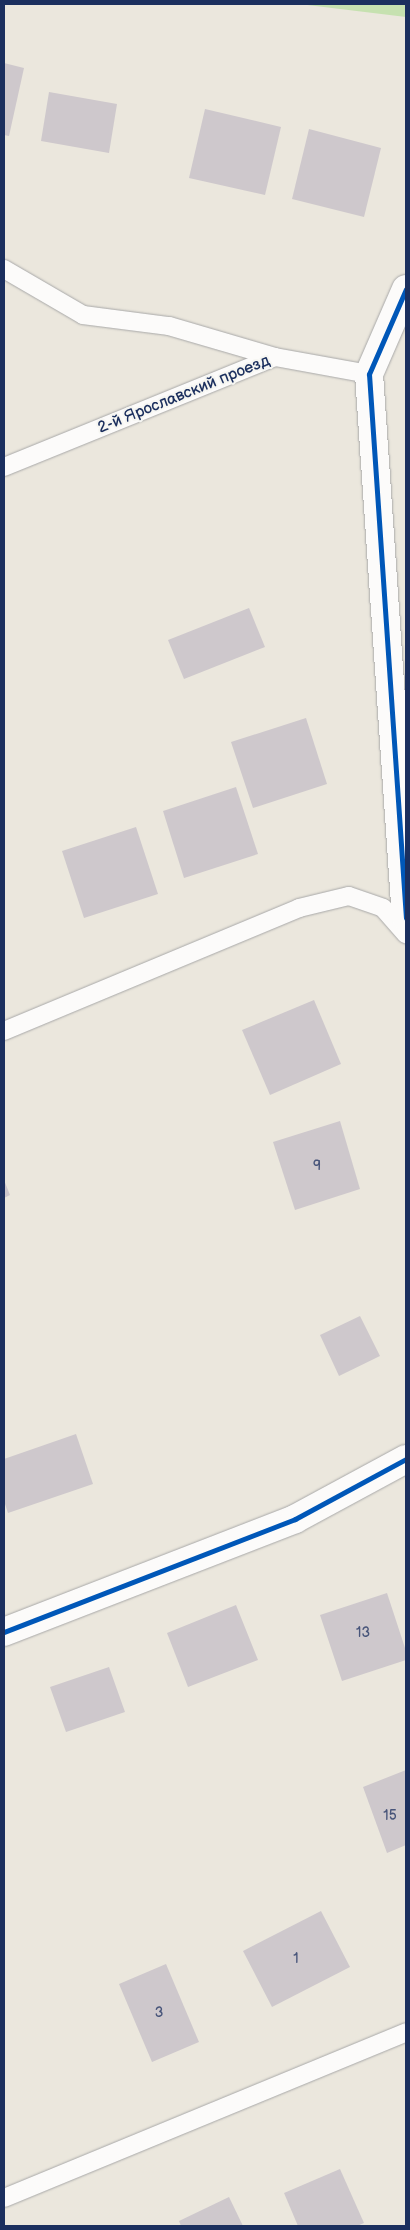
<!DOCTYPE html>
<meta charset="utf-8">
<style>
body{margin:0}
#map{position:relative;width:410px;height:2230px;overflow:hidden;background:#ebe7dd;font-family:"Balsamiq Sans",sans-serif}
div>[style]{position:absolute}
.green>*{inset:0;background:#c6e1b0}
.building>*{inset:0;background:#cec8cc}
.roads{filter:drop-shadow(0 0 1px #a8a8a8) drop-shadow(0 0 1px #a8a8a8)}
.lane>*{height:18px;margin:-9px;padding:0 9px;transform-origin:9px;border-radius:9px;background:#fcfbfa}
.street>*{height:28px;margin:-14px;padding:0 14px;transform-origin:14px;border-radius:14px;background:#fcfbfa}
.cycleway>*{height:5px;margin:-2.5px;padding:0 2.5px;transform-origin:2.5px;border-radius:2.5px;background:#0057b8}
span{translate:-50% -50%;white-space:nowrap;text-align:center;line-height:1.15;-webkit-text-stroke:4px #f6f6f2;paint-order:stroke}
.number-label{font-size:14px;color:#48557a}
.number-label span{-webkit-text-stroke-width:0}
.street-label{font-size:16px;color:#1b2f5e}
.frame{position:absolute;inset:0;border:5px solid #1b2f5e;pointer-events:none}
</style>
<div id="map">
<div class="green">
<div style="clip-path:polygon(299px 4px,406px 4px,406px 17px)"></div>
</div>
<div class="building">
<div style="clip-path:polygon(4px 63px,24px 68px,9px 136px,4px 135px)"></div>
<div style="clip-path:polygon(49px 92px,117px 104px,109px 153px,41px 141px)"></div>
<div style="clip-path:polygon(205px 109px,281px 127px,265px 195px,189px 178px)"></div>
<div style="clip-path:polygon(309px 129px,381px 148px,364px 217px,292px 199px)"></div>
<div style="clip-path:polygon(249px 608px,265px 647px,184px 679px,168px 640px)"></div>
<div style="clip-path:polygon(306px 718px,327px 784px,253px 808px,231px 742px)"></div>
<div style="clip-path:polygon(236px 787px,258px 854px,184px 878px,163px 811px)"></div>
<div style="clip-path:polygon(136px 827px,158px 894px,84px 918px,62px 851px)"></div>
<div style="clip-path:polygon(314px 1000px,341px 1064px,270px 1095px,242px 1030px)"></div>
<div style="clip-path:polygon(340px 1121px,360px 1189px,295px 1210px,273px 1142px)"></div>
<div style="clip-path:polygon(4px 1180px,10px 1195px,4px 1198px)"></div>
<div style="clip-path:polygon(360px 1316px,380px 1356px,339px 1376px,320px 1335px)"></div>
<div style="clip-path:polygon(76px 1434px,93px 1484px,8px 1513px,4px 1501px,4px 1459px)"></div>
<div style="clip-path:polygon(387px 1593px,406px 1651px,406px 1660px,342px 1681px,320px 1615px)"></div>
<div style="clip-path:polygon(236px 1605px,258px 1660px,188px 1687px,167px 1633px)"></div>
<div style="clip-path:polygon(109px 1667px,125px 1712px,66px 1732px,50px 1687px)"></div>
<div style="clip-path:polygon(406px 1770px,406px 1845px,387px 1853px,363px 1787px)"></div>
<div style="clip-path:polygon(321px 1911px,350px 1967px,272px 2007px,243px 1951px)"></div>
<div style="clip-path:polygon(166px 1964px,199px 2042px,152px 2062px,119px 1984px)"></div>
<div style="clip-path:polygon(340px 2169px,364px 2223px,357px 2226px,298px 2226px,284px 2193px)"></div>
<div style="clip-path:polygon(229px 2197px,243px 2226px,181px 2226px,179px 2221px)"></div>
</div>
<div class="roads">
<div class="lane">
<div style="left:4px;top:269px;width:91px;rotate:30.2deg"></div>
<div style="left:83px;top:315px;width:87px;rotate:7.3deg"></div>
<div style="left:169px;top:326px;width:110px;rotate:16.3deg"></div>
<div style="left:4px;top:467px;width:292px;rotate:-22.1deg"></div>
<div style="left:275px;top:357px;width:96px;rotate:10.3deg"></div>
<div style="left:4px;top:1031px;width:320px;rotate:-22.6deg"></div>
<div style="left:299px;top:908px;width:51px;rotate:-13.5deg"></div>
<div style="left:349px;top:896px;width:36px;rotate:19deg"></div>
<div style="left:383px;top:908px;width:35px;rotate:49deg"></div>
<div style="left:4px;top:2198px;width:435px;rotate:-22.4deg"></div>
</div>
<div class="street">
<div style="left:406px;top:289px;width:93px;rotate:113.5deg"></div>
<div style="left:369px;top:374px;width:545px;rotate:86.11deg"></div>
<div style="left:4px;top:1632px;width:312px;rotate:-21.2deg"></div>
<div style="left:295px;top:1519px;width:126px;rotate:-28.4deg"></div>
</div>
</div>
<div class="cycleway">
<div style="left:406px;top:289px;width:93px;rotate:113.5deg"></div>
<div style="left:369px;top:374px;width:545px;rotate:86.11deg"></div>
<div style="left:4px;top:1632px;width:312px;rotate:-21.2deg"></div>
<div style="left:295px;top:1519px;width:126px;rotate:-28.4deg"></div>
</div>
<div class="number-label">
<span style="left:317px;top:1166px">9</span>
<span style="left:363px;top:1633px">13</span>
<span style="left:390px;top:1816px">15</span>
<span style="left:296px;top:1959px">1</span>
<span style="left:159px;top:2013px">3</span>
</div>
<div class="street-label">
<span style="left:184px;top:395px;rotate:-22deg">2-й Ярославский проезд</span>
</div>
<div class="frame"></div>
</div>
